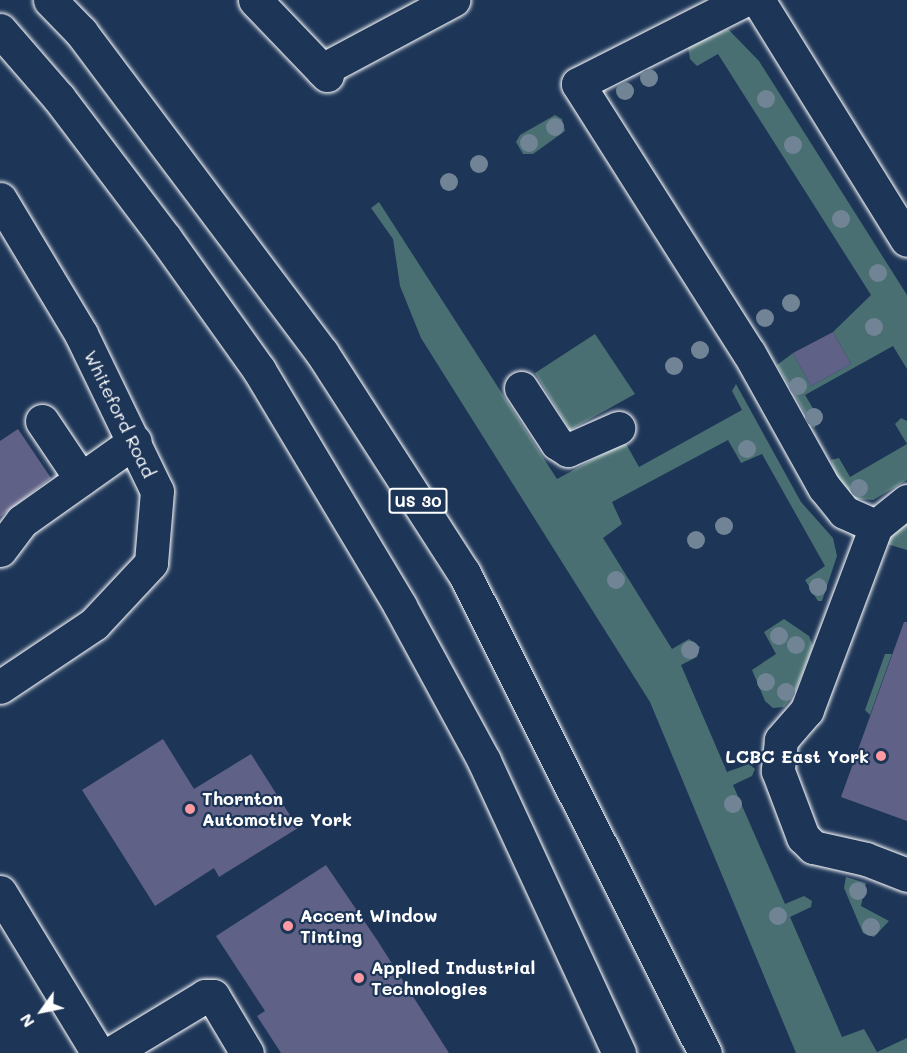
<!DOCTYPE html>
<style>
body{margin:0}
#map{position:relative;width:907px;height:1053px;overflow:hidden;background:#1d3557;font-family:Mali,sans-serif}
div>[style]{position:absolute}
.green>*{inset:0;background:#496f72}
.building>*{inset:0;background:#606186}
.roads{filter:drop-shadow(0 0 2px #fff) drop-shadow(0 0 2px #fff)}
.minor>*{height:33px;margin:-16.5px;padding:0 16.5px;transform-origin:16.5px;border-radius:16.5px;background:#1d3557}
.highway>*{height:33px;margin:-16.5px;padding:0 16.5px;transform-origin:16.5px;border-radius:16.5px;background:#1d3557}
.trees>*{width:18px;height:18px;margin:-9px;border-radius:50%;background:#718495}
.dots>*{width:16px;height:16px;translate:-50% -50%;box-sizing:border-box;border:3px solid #1d3557;border-radius:50%}
span{translate:-50% -50%;white-space:nowrap;text-align:center;line-height:1.15;-webkit-text-stroke:4.5px #1d3557;paint-order:stroke}
.shield-label span{padding:2px 4px;background:#1d3557;border:2px solid;border-radius:4px;-webkit-text-stroke-width:0}
.shield-label{font-size:16px;color:#fff;font-weight:700}
.street-label{font-size:18px;color:#fff}
.poi-label{font-size:18px;color:#fff;font-weight:700}
.right{translate:-100% -50%;text-align:right}
.left{translate:0 -50%;text-align:left}
.north{position:absolute;left:12px;top:981px;width:60px;height:60px;-webkit-text-stroke:4px #1d3557;paint-order:stroke;rotate:237deg;font-size:16px;font-weight:700;line-height:24px;text-align:center;color:#fff}
.north::after{content:'';display:block;margin:auto;width:21px;height:27px;background:#fff;clip-path:polygon(50% 0,100% 100%,50% 72%,0 100%)}
</style>
<div id="map">
<div class="green">
<div style="clip-path:polygon(728px 29px,759px 61px,907px 295px,907px 369px,893px 346px,805px 395px,820px 420px,814px 428px,777px 365px,793px 353px,811px 386px,851px 364px,833px 332px,871px 295px,718px 54px,697px 66px,690px 59px,688px 47px)"></div>
<div style="clip-path:polygon(555px 115px,562px 119px,565px 131px,533px 154px,523px 154px,516px 142px,520px 135px)"></div>
<div style="clip-path:polygon(379px 202px,557px 479px,625px 442px,639px 467px,742px 410px,732px 391px,736px 384px,801px 502px,833px 538px,837px 556px,822px 601px,818px 601px,805px 580px,825px 566px,762px 454px,741px 463px,728px 440px,612px 502px,622px 524px,603px 538px,672px 649px,689px 639px,700px 647px,697px 657px,681px 665px,727px 772px,749px 764px,755px 769px,752px 776px,733px 785px,785px 904px,804px 896px,812px 901px,811px 907px,790px 917px,842px 1037px,864px 1029px,877px 1052px,907px 1038px,907px 1053px,796px 1053px,650px 702px,421px 338px,400px 286px,393px 239px,371px 208px)"></div>
<div style="clip-path:polygon(595px 334px,635px 394px,570px 430px,535px 373px)"></div>
<div style="clip-path:polygon(901px 418px,907px 421px,907px 480px,873px 500px,855px 499px,836px 475px,831px 460px,839px 458px,850px 477px,907px 444px,895px 424px)"></div>
<div style="clip-path:polygon(907px 521px,907px 550px,887px 544px,895px 530px)"></div>
<div style="clip-path:polygon(784px 619px,809px 636px,813px 646px,794px 694px,784px 707px,773px 708px,765px 701px,752px 670px,776px 654px,764px 632px)"></div>
<div style="clip-path:polygon(885px 654px,892px 654px,870px 715px,865px 710px)"></div>
<div style="clip-path:polygon(846px 877px,866px 883px,861px 906px,889px 921px,874px 937px,863px 933px,844px 888px)"></div>
</div>
<div class="building">
<div style="clip-path:polygon(833px 332px,851px 364px,811px 386px,793px 353px)"></div>
<div style="clip-path:polygon(18px 429px,51px 478px,0 517px,0 441px)"></div>
<div style="clip-path:polygon(904px 622px,907px 622px,907px 821px,841px 797px)"></div>
<div style="clip-path:polygon(163px 739px,194px 789px,251px 754px,298px 828px,219px 877px,214px 868px,155px 906px,82px 790px)"></div>
<div style="clip-path:polygon(326px 865px,377px 940px,449px 1053px,281px 1053px,257px 1016px,265px 1011px,216px 936px)"></div>
</div>
<div class="roads">
<div class="minor">
<div style="left:255px;top:0;width:104px;rotate:46.2deg"></div>
<div style="left:744px;top:0;width:186px;rotate:153.2deg"></div>
<div style="left:578px;top:84px;width:319px;rotate:57.6deg"></div>
<div style="left:749px;top:353px;width:154px;rotate:60.8deg"></div>
<div style="left:824px;top:487px;width:32px;rotate:51deg"></div>
<div style="left:844px;top:512px;width:35px;rotate:24deg"></div>
<div style="left:758px;top:0;width:282px;rotate:58.2deg"></div>
<div style="left:322px;top:70px;width:149px;rotate:-28.1deg"></div>
<div style="left:0;top:199px;width:157px;rotate:59deg"></div>
<div style="left:81px;top:334px;width:174px;rotate:64.2deg"></div>
<div style="left:157px;top:491px;width:72px;rotate:94.8deg"></div>
<div style="left:151px;top:563px;width:83px;rotate:133.1deg"></div>
<div style="left:94px;top:624px;width:113px;rotate:146.2deg"></div>
<div style="left:521px;top:388px;width:66px;rotate:56.8deg"></div>
<div style="left:557px;top:443px;width:13px;rotate:32deg"></div>
<div style="left:568px;top:450px;width:55px;rotate:-23.7deg"></div>
<div style="left:42px;top:421px;width:70px;rotate:56.1deg"></div>
<div style="left:907px;top:501px;width:40px;rotate:141deg"></div>
<div style="left:876px;top:526px;width:197px;rotate:110.6deg"></div>
<div style="left:807px;top:710px;width:40px;rotate:131deg"></div>
<div style="left:781px;top:740px;width:31px;rotate:96deg"></div>
<div style="left:778px;top:771px;width:71px;rotate:69.3deg"></div>
<div style="left:803px;top:837px;width:14px;rotate:45deg"></div>
<div style="left:813px;top:847px;width:54px;rotate:12.8deg"></div>
<div style="left:866px;top:859px;width:44px;rotate:21.3deg"></div>
<div style="left:0;top:550px;width:36px;rotate:-53deg"></div>
<div style="left:22px;top:521px;width:138px;rotate:-35.3deg"></div>
<div style="left:0;top:892px;width:188px;rotate:58.7deg"></div>
<div style="left:111px;top:1053px;width:110px;rotate:-31.2deg"></div>
<div style="left:205px;top:996px;width:8px"></div>
<div style="left:213px;top:996px;width:66px;rotate:59.2deg"></div>
</div>
<div class="highway">
<div style="left:50px;top:0;width:45px;rotate:45.9deg"></div>
<div style="left:81px;top:32px;width:401px;rotate:53.1deg"></div>
<div style="left:322px;top:353px;width:262px;rotate:57.2deg"></div>
<div style="left:464px;top:573px;width:537px;rotate:63.34deg"></div>
<div style="left:0;top:30px;width:90px;rotate:49.1deg"></div>
<div style="left:59px;top:98px;width:176px;rotate:52.9deg"></div>
<div style="left:165px;top:238px;width:162px;rotate:54.5deg"></div>
<div style="left:259px;top:370px;width:275px;rotate:59.1deg"></div>
<div style="left:400px;top:606px;width:176px;rotate:61.5deg"></div>
<div style="left:484px;top:761px;width:322px;rotate:65.2deg"></div>
</div>
</div>
<div class="trees">
<div style="left:649px;top:78px"></div>
<div style="left:625px;top:91px"></div>
<div style="left:766px;top:99px"></div>
<div style="left:555px;top:127px"></div>
<div style="left:529px;top:143px"></div>
<div style="left:793px;top:145px"></div>
<div style="left:479px;top:164px"></div>
<div style="left:449px;top:182px"></div>
<div style="left:841px;top:219px"></div>
<div style="left:878px;top:273px"></div>
<div style="left:791px;top:303px"></div>
<div style="left:765px;top:318px"></div>
<div style="left:874px;top:327px"></div>
<div style="left:700px;top:350px"></div>
<div style="left:674px;top:366px"></div>
<div style="left:798px;top:386px"></div>
<div style="left:814px;top:417px"></div>
<div style="left:747px;top:449px"></div>
<div style="left:859px;top:488px"></div>
<div style="left:724px;top:526px"></div>
<div style="left:696px;top:540px"></div>
<div style="left:616px;top:580px"></div>
<div style="left:818px;top:587px"></div>
<div style="left:779px;top:636px"></div>
<div style="left:796px;top:645px"></div>
<div style="left:690px;top:650px"></div>
<div style="left:766px;top:682px"></div>
<div style="left:786px;top:692px"></div>
<div style="left:733px;top:804px"></div>
<div style="left:858px;top:891px"></div>
<div style="left:778px;top:916px"></div>
<div style="left:871px;top:927px"></div>
</div>
<div class="dots">
<div style="left:881px;top:756px;background:#ff9aa2"></div>
<div style="left:190px;top:809px;background:#ff9aa2"></div>
<div style="left:288px;top:926px;background:#ff9aa2"></div>
<div style="left:359px;top:978px;background:#ff9aa2"></div>
</div>
<div class="shield-label">
<span style="left:418px;top:501px">US 30</span>
</div>
<div class="street-label">
<span style="left:120px;top:414px;rotate:64deg">Whiteford Road</span>
</div>
<div class="poi-label">
<span class="right" style="left:869px;top:756px">LCBC East York</span>
<span class="left" style="left:202px;top:809px">Thornton<br>Automotive York</span>
<span class="left" style="left:300px;top:926px">Accent Window<br>Tinting</span>
<span class="left" style="left:371px;top:978px">Applied Industrial<br>Technologies</span>
</div>
<div class="north">N</div>
</div>
